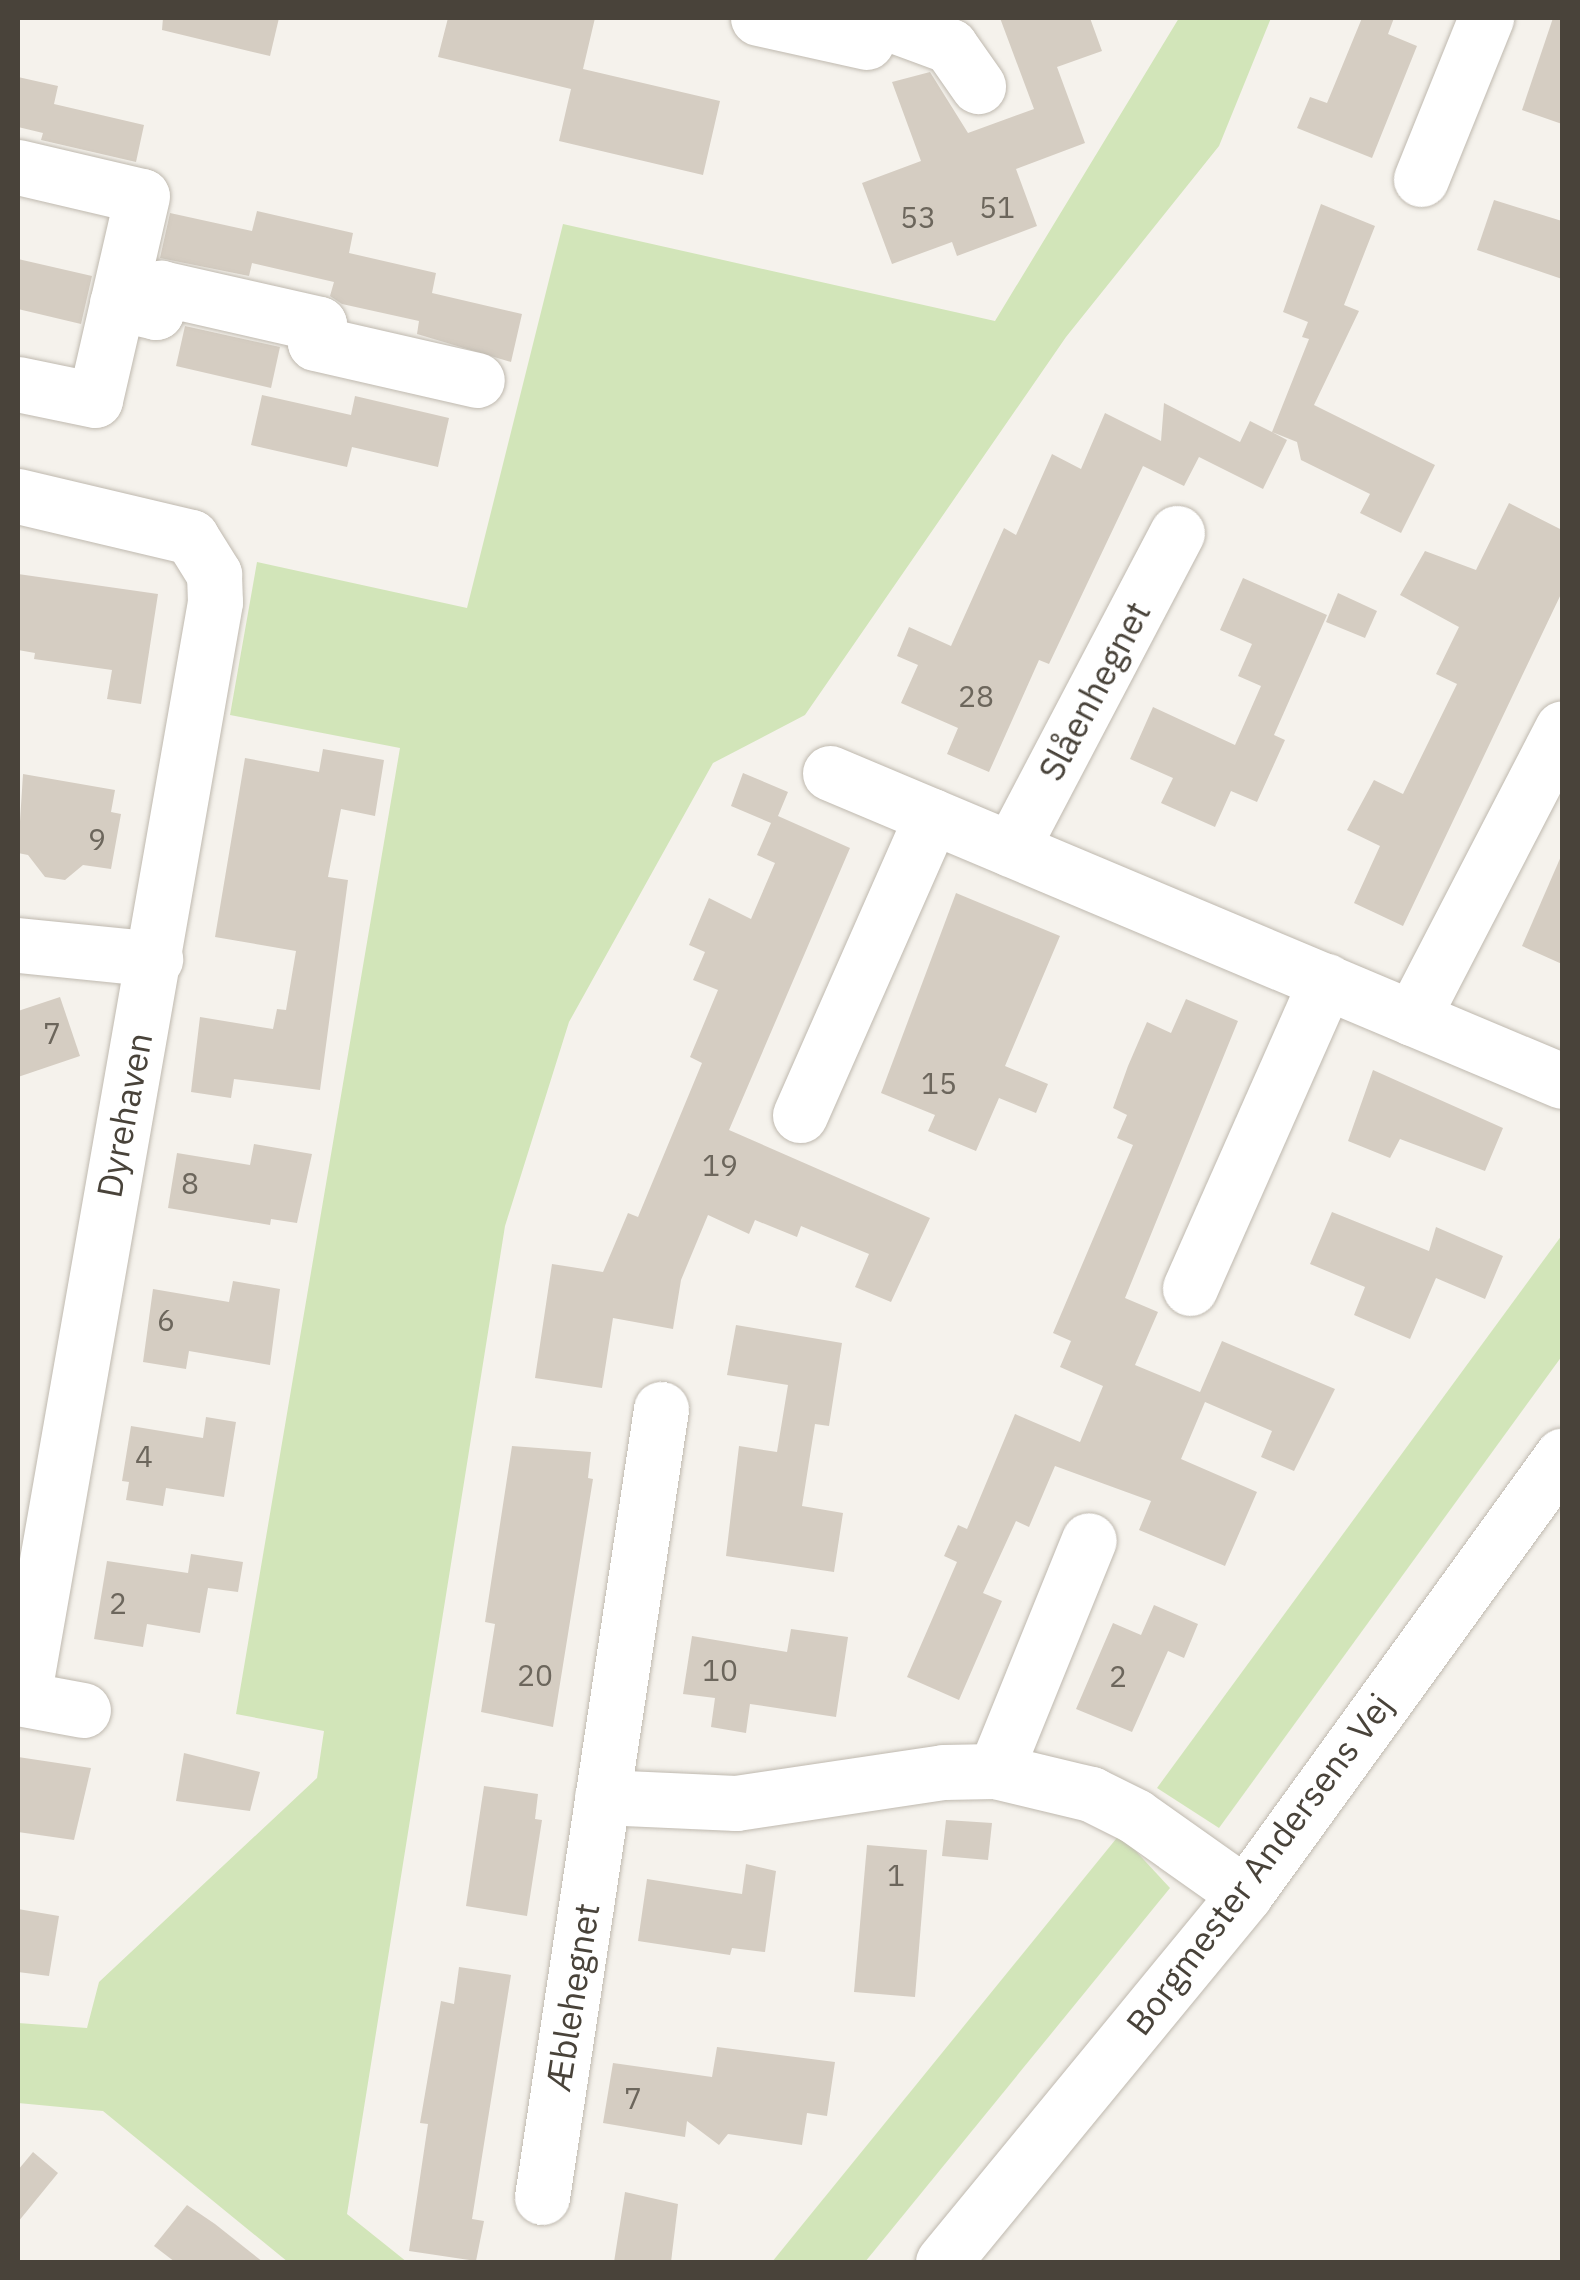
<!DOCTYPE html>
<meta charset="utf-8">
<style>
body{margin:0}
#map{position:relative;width:1580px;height:2280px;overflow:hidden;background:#f5f2ec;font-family:"IBM Plex Sans",sans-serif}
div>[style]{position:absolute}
.green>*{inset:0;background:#d2e5b9}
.building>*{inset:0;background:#d5cdc2}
.roads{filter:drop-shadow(0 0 2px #bfb9af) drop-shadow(0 0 2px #bfb9af)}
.minor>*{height:55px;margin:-27.5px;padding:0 27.5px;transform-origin:27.5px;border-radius:27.5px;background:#fff}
span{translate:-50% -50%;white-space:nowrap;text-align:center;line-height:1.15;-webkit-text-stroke:8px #fff;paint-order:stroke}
.number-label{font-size:30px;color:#6c665c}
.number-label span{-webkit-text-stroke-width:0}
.street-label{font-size:35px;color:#49433a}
.frame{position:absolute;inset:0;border:20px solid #49433a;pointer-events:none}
</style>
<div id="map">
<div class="green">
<div style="clip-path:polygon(1179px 18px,1271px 18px,1219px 146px,1066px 337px,805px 715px,713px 763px,569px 1022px,505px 1226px,347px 2214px,407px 2262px,288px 2262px,103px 2111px,18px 2103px,18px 2023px,87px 2028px,99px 1982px,317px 1778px,324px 1731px,236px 1714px,400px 748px,230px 715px,257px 562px,467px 608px,563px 224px,995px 321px)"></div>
<div style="clip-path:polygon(1562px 1235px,1562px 1356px,1219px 1828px,1157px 1788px)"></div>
<div style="clip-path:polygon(1120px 1834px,1170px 1888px,865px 2262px,772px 2262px)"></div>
</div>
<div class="building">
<div style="clip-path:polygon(163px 18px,279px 18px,270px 56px,162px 30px)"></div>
<div style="clip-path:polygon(448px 18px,595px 18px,583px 69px,720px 101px,703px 175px,559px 141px,571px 89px,438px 57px)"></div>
<div style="clip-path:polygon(1000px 18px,1090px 18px,1102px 51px,1057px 67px,1085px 143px,1016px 169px,1037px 226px,957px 256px,952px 242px,892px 264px,862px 183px,921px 161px,892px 82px,930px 72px,968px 133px,1034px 109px)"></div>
<div style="clip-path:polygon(1362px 18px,1394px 18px,1388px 34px,1417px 46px,1372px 158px,1297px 128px,1310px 97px,1327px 103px)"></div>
<div style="clip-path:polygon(1553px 18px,1562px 18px,1562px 124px,1522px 110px)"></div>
<div style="clip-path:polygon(18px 77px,58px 86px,54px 104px,144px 125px,136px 162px,41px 140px,43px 133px,18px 127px)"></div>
<div style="clip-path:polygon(1494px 200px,1562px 221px,1562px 279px,1477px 250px)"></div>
<div style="clip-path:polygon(1321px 204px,1375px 226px,1344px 305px,1359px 311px,1314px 405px,1435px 465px,1401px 533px,1360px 513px,1370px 494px,1301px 460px,1297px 442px,1272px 432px,1287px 440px,1263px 489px,1199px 457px,1184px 486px,1143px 466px,1049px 664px,1039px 660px,989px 772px,947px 754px,958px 728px,901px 703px,918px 665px,897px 656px,909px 627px,951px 646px,1004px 528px,1016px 535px,1052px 454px,1081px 469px,1105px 413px,1161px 441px,1164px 403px,1240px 442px,1250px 421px,1272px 432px,1309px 339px,1302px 337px,1308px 322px,1283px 312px)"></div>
<div style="clip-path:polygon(257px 211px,353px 233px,349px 253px,436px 273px,432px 293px,522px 314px,511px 362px,417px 334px,419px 321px,342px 304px,330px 296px,334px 282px,252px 263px,249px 276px,160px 258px,170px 213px,252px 231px)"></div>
<div style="clip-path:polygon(18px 259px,92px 276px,81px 324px,18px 309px)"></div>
<div style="clip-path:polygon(185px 326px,280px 347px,271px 388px,176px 366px)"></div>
<div style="clip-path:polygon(262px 395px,351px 415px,355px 396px,449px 418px,438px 467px,352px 447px,347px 467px,251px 445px)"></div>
<div style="clip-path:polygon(1509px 503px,1562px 530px,1562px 592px,1403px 926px,1354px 903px,1380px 846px,1347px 830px,1374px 780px,1403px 794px,1457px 684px,1436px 674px,1459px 627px,1400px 595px,1425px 551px,1476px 570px)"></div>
<div style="clip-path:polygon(18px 574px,158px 594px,141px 704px,107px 699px,112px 670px,34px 659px,35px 653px,18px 650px)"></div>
<div style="clip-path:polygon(1243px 578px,1327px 615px,1274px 735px,1285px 740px,1257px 802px,1231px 791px,1215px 827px,1161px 803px,1173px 778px,1130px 759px,1153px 707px,1235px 745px,1261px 686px,1238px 676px,1252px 644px,1220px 630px)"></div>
<div style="clip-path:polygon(1338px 593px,1377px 611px,1365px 638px,1326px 622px)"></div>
<div style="clip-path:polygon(323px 749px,384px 760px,375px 816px,341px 809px,328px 877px,348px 880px,320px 1090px,234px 1079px,231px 1098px,191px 1092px,200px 1017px,273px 1029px,277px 1009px,286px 1010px,296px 951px,215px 937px,245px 758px,319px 772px)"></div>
<div style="clip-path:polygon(743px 773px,788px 792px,778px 816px,850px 848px,729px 1130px,930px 1218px,891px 1302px,855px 1287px,869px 1254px,801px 1226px,797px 1237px,755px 1220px,749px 1234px,708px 1215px,681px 1280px,673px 1329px,613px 1318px,602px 1388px,535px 1378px,552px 1264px,603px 1272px,628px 1213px,638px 1217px,702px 1063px,690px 1057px,718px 990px,693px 980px,705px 952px,689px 945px,709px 898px,751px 919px,775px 863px,757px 855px,771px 823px,731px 806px)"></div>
<div style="clip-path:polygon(23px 774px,115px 790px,111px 812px,121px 814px,111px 869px,83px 865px,65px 880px,45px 877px,28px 855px,18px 853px)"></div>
<div style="clip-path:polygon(1562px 854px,1562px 964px,1522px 946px)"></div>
<div style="clip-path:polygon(956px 893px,1060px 936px,1005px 1066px,1048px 1084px,1036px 1113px,999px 1098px,976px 1151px,928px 1131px,935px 1115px,881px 1093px)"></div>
<div style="clip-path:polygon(60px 997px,80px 1056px,18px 1077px,18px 1011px)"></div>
<div style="clip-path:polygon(1186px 999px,1238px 1021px,1125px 1298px,1158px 1312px,1135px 1365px,1200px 1392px,1222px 1341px,1335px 1389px,1294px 1471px,1261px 1457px,1272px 1431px,1205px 1402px,1181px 1459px,1257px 1492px,1225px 1566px,1139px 1530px,1151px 1501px,1055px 1466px,1029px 1527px,1016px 1521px,983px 1593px,1002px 1601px,959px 1700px,907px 1677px,957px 1562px,944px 1556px,958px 1525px,967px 1529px,1015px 1414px,1080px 1442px,1103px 1386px,1060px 1367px,1071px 1341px,1053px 1333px,1133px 1145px,1117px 1138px,1127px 1115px,1113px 1108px,1128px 1066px,1147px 1022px,1171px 1033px)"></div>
<div style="clip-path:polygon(1373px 1070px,1503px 1128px,1485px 1171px,1400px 1139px,1390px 1158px,1348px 1141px)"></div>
<div style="clip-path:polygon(254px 1144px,312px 1154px,297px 1223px,271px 1219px,270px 1225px,168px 1208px,177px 1153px,250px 1165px)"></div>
<div style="clip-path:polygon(1332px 1212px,1429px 1251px,1436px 1227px,1503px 1256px,1485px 1299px,1436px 1278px,1410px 1339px,1354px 1315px,1365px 1287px,1310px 1264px)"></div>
<div style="clip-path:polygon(233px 1281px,280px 1289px,270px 1365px,189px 1351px,186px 1369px,143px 1362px,153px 1289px,229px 1302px)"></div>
<div style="clip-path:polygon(736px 1325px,842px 1343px,829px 1426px,815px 1424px,802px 1506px,843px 1513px,834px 1572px,726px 1556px,739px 1446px,777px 1452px,788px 1385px,727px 1375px)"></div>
<div style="clip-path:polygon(206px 1417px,236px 1422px,224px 1497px,166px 1488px,163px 1506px,126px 1500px,129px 1482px,122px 1481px,131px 1426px,203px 1438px)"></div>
<div style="clip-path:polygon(512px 1446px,591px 1452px,588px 1478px,593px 1479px,553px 1727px,481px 1712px,495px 1624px,485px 1622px)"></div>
<div style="clip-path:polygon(191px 1554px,243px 1562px,238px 1592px,208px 1588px,200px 1633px,147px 1624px,143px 1647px,94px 1639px,107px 1561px,188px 1573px)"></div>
<div style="clip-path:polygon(1154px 1605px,1198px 1624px,1184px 1658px,1168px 1651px,1132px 1732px,1076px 1709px,1113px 1623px,1141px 1635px)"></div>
<div style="clip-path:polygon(791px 1629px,848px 1637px,836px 1717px,750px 1704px,746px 1733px,711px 1727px,715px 1698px,683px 1694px,692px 1636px,787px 1652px)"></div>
<div style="clip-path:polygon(184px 1753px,260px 1772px,250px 1811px,176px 1801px)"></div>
<div style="clip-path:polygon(18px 1757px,91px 1768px,74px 1840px,18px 1832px)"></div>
<div style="clip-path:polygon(484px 1786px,538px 1794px,535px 1819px,542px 1820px,527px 1916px,466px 1906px)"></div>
<div style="clip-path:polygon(946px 1820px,992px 1823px,988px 1860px,942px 1856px)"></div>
<div style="clip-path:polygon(867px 1845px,927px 1850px,915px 1997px,854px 1992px)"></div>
<div style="clip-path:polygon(746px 1864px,776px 1871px,765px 1952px,732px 1948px,730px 1955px,638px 1941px,647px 1879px,742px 1894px)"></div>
<div style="clip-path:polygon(18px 1909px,59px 1916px,49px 1976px,18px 1972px)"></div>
<div style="clip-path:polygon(459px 1967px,511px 1975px,472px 2219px,484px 2221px,476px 2261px,409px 2251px,428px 2124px,420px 2123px,441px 2001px,454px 2004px)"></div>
<div style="clip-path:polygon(717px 2047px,835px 2062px,827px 2116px,807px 2113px,802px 2145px,728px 2134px,719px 2145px,687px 2121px,685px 2137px,603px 2123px,613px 2063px,712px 2077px)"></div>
<div style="clip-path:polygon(33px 2152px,58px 2173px,18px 2222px,18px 2170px)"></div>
<div style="clip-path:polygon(625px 2192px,678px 2204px,671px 2262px,614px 2262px)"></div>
<div style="clip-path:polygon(187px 2205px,215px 2224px,263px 2262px,175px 2262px,154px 2246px)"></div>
</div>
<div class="roads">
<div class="minor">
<div style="left:758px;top:18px;width:111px;rotate:12.5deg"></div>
<div style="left:877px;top:19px;width:78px;rotate:20.3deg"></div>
<div style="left:950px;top:46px;width:49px;rotate:55deg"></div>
<div style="left:18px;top:167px;width:127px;rotate:13.2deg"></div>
<div style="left:142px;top:196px;width:209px;rotate:103deg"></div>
<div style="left:95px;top:400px;width:79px;rotate:-168.3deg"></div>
<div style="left:1421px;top:179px;width:174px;rotate:-68deg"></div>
<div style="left:117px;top:303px;width:40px;rotate:13deg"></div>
<div style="left:156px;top:312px;width:25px;rotate:-78deg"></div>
<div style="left:161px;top:288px;width:162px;rotate:12.8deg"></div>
<div style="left:319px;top:324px;width:19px;rotate:102deg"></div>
<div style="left:315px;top:343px;width:166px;rotate:12.9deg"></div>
<div style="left:18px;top:496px;width:178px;rotate:13.3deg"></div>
<div style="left:191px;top:537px;width:44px;rotate:58.1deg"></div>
<div style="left:214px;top:574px;width:28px;rotate:88deg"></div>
<div style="left:215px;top:602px;width:1113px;rotate:99.94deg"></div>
<div style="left:830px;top:773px;width:794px;rotate:22.82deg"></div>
<div style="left:1011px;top:849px;width:357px;rotate:-62.3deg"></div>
<div style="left:18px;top:945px;width:138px;rotate:5.8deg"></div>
<div style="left:1412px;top:1018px;width:326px;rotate:-62.6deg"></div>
<div style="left:800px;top:1115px;width:327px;rotate:-66.2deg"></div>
<div style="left:1190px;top:1288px;width:336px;rotate:-66.1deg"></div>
<div style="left:18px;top:1698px;width:66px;rotate:10.5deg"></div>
<div style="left:995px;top:1771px;width:249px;rotate:-67.9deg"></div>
<div style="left:602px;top:1797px;width:134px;rotate:2.6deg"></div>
<div style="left:736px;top:1803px;width:209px;rotate:-8.5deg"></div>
<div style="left:943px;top:1772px;width:52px;rotate:-1.1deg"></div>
<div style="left:995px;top:1771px;width:99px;rotate:13.5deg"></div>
<div style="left:1091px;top:1794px;width:49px;rotate:26.6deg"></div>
<div style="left:1135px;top:1816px;width:135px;rotate:35.3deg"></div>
<div style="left:542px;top:2197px;width:797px;rotate:-81.41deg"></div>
<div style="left:943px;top:2262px;width:476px;rotate:-50.6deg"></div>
<div style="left:1245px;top:1894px;width:541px;rotate:-54.11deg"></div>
</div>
</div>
<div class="number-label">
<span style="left:997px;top:207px">51</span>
<span style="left:918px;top:217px">53</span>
<span style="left:976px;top:696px">28</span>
<span style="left:97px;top:839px">9</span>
<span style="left:52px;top:1033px">7</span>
<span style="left:939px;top:1083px">15</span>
<span style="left:720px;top:1165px">19</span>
<span style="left:190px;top:1183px">8</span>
<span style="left:166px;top:1320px">6</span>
<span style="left:144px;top:1456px">4</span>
<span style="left:118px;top:1603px">2</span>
<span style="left:720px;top:1670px">10</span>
<span style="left:535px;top:1675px">20</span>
<span style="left:1118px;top:1676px">2</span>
<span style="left:896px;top:1875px">1</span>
<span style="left:633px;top:2098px">7</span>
</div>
<div class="street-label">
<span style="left:1094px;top:691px;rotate:-62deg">Slåenhegnet</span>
<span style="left:124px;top:1115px;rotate:-79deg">Dyrehaven</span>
<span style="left:1259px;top:1864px;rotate:-53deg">Borgmester Andersens Vej</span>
<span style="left:572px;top:1997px;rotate:-81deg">Æblehegnet</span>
</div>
<div class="frame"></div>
</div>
